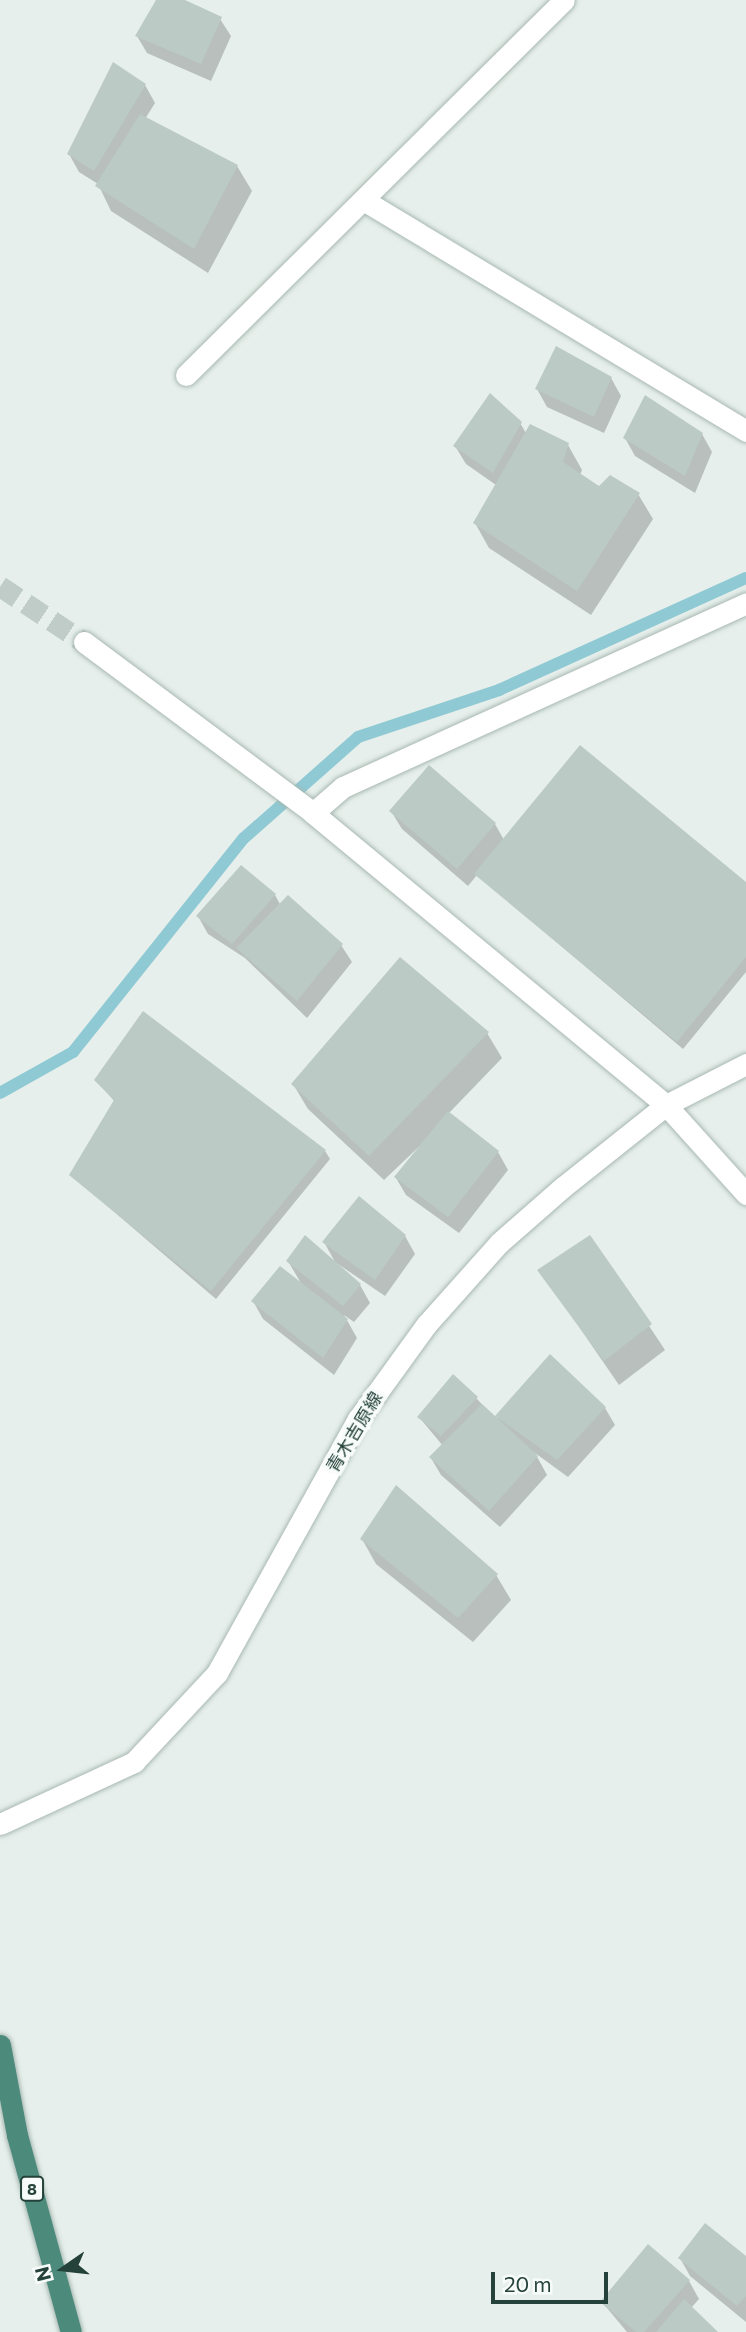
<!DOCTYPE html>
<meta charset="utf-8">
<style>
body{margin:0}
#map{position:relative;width:746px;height:2332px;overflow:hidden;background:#e6efeb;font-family:Commissioner,"Noto Sans JP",sans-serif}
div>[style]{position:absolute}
.shadow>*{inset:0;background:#0003}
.stream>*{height:12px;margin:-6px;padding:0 6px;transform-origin:6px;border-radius:6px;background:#8ec9d4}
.building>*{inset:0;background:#bbcac4}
.tertiary-tunnel>*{height:21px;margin-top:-10.5px;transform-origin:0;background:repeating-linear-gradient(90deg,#bfccc8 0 21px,transparent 0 31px)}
.roads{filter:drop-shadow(0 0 2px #a8b8b2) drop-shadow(0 0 2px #a8b8b2)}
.minor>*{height:21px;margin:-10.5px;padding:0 10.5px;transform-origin:10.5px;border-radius:10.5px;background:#fff}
.tertiary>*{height:21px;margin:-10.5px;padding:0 10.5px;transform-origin:10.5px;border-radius:10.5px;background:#fff}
.secondary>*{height:21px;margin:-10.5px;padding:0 10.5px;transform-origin:10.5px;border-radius:10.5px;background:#fff}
.trunk>*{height:21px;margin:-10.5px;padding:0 10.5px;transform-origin:10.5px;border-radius:10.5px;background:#4c8a7c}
span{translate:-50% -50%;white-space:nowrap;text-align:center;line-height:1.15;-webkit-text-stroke:7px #f7fbf9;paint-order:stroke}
.shield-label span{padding:2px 5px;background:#f7fbf9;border:2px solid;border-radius:5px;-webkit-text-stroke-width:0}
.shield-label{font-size:16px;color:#24423a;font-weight:700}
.street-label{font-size:18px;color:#24423a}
.north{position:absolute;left:28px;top:2234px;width:70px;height:70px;-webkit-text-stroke:5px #f7fbf9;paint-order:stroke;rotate:256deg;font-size:19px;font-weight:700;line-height:28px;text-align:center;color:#24423a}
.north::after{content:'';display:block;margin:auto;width:24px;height:32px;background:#24423a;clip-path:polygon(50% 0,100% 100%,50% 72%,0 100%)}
.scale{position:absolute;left:491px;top:2272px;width:117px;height:32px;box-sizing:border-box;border:4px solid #24423a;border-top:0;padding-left:9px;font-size:21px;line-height:24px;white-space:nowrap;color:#24423a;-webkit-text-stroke:5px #f7fbf9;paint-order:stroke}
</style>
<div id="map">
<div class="shadow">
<div style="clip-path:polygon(158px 0,181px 0,220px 19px,231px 36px,211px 81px,147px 53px,137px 36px)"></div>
<div style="clip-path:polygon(145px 85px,155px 103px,145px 119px,237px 166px,252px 191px,208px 273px,111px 211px,98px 184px,79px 172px,69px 154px)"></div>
<div style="clip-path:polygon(611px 378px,621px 396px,604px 433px,547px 407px,537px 389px)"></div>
<div style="clip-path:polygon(520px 423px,526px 433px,568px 445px,582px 470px,580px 475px,600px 488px,638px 494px,653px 519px,591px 615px,489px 548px,475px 523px,496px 485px,466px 464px,455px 446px)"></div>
<div style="clip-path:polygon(702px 434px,712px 452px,695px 493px,635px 456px,625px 438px)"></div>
<div style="clip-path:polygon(429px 767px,495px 824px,504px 840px,746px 884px,746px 972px,683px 1049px,477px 875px,468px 886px,402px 829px,391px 811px)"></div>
<div style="clip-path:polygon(275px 895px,281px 906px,341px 945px,352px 962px,307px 1018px,245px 958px,208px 934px,198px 916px)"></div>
<div style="clip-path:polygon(487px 1033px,502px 1058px,448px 1114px,498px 1152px,508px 1170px,459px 1233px,406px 1195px,396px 1178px,427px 1139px,384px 1180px,308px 1109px,293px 1084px)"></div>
<div style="clip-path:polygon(96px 1080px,325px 1151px,330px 1159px,216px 1299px,71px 1175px,115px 1102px)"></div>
<div style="clip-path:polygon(405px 1236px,415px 1254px,385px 1296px,335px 1262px,324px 1242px)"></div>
<div style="clip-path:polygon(590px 1237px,665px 1350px,619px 1385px,540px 1270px)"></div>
<div style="clip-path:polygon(288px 1261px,360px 1285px,370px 1303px,354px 1322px,344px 1315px,357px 1338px,334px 1375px,263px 1319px,253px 1301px,302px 1285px)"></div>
<div style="clip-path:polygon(550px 1356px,605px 1408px,615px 1425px,568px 1477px,535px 1453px,547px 1475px,500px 1527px,441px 1475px,431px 1458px,443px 1446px,419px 1417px,476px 1398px,496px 1419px)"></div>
<div style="clip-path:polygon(362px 1539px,496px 1575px,511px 1600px,473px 1642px,376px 1564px)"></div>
<div style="clip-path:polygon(680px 2258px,746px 2258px,746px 2322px,690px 2276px)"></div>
<div style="clip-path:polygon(689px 2281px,699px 2299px,691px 2308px,715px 2332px,627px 2332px,602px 2302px)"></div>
</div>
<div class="stream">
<div style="left:0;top:1093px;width:84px;rotate:-29.3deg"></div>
<div style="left:73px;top:1052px;width:274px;rotate:-51.4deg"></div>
<div style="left:244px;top:838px;width:152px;rotate:-41.5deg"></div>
<div style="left:358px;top:737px;width:149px;rotate:-18.4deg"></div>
<div style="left:499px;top:690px;width:271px;rotate:-24.4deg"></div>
</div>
<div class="building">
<div style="clip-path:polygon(156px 0,185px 0,222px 17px,201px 64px,135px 36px)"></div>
<div style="clip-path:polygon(113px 62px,146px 84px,94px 171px,67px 154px)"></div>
<div style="clip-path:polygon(140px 114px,238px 165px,194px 249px,95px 186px)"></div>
<div style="clip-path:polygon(556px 346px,612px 377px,594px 417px,535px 389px)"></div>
<div style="clip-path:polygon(490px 393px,522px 422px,493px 473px,453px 446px)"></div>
<div style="clip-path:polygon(645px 395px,703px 433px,685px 476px,623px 438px)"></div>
<div style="clip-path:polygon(530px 424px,569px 443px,563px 462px,599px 486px,610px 475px,640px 493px,577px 591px,473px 523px)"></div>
<div style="clip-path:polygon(580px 745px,746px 882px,746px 957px,677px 1042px,474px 874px)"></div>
<div style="clip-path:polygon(429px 765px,496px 823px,457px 869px,389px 811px)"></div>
<div style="clip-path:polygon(241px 865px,276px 894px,232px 944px,196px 916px)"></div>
<div style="clip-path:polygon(288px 895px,343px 944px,297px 1001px,236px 948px)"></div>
<div style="clip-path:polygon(400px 957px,489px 1032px,369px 1156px,291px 1084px)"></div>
<div style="clip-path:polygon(143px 1011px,326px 1150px,211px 1291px,69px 1175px,114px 1100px,94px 1080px)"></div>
<div style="clip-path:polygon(448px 1111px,499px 1151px,448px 1217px,394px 1177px)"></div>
<div style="clip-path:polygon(359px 1196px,406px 1235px,375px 1280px,322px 1242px)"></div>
<div style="clip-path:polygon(305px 1235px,361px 1284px,343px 1306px,286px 1261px)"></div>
<div style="clip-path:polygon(590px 1235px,652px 1324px,604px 1361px,537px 1270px)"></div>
<div style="clip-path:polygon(280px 1266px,348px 1319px,323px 1358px,251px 1301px)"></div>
<div style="clip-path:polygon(550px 1354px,606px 1407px,557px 1460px,495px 1416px,538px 1456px,489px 1511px,429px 1457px,482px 1404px,495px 1416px)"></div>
<div style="clip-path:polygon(453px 1374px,478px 1397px,441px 1436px,417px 1417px)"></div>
<div style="clip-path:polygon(396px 1485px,498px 1574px,458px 1618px,360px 1539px)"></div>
<div style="clip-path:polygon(705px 2223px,746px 2256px,746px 2296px,737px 2306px,678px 2258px)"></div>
<div style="clip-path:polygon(648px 2244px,690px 2280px,644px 2332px,636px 2332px,600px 2302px)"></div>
<div style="clip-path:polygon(684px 2299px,718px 2332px,656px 2332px)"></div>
</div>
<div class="tertiary-tunnel">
<div style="left:0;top:586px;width:101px;rotate:33.7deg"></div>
</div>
<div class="roads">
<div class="minor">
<div style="left:365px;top:201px;width:445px;rotate:31.1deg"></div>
<div style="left:186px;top:375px;width:532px;rotate:-44.77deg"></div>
<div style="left:313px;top:813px;width:40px;rotate:-41deg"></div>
<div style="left:343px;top:787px;width:443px;rotate:-24.5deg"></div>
</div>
<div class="tertiary">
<div style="left:84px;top:642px;width:286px;rotate:36.7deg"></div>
<div style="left:313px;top:813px;width:458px;rotate:39.6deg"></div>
<div style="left:666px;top:1105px;width:120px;rotate:48deg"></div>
</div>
<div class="secondary">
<div style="left:0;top:1824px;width:148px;rotate:-24.8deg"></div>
<div style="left:134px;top:1762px;width:122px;rotate:-47deg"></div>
<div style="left:217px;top:1673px;width:291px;rotate:-61deg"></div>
<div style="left:358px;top:1419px;width:116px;rotate:-54.1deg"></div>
<div style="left:426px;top:1325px;width:110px;rotate:-48.3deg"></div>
<div style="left:499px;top:1243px;width:85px;rotate:-41.2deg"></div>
<div style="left:563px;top:1187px;width:132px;rotate:-38.5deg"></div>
<div style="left:666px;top:1105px;width:90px;rotate:-27.1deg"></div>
</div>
<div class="trunk">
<div style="left:0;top:2045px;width:92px;rotate:79.3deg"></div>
<div style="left:17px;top:2135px;width:204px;rotate:74.7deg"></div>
</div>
</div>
<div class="shield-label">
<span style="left:32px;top:2189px">8</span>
</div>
<div class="street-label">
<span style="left:354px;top:1432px;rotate:-59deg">青木吉原線</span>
</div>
<div class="north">N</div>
<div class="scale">20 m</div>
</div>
